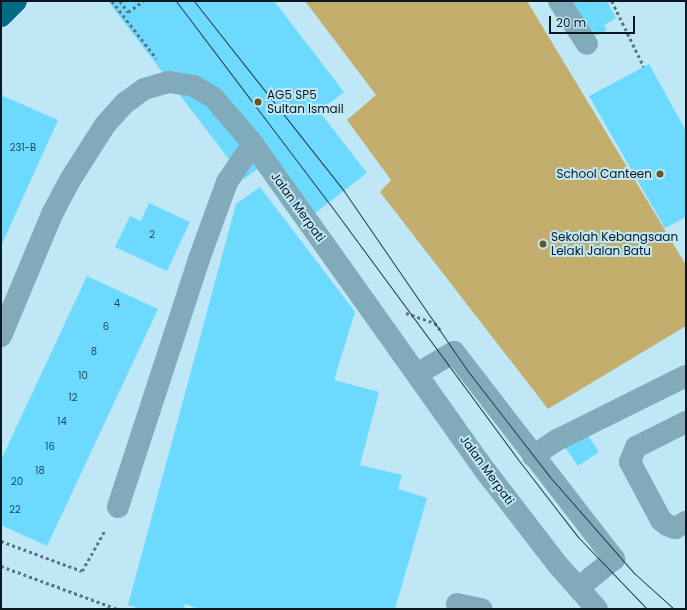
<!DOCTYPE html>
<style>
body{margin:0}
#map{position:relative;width:687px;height:610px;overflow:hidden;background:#bfe7f6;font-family:Poppins,sans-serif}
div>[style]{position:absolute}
.green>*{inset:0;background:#c3ae6e}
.building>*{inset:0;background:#6cd9fe}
.path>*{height:2.5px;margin-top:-1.25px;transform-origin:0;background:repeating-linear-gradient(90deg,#5c7681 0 3px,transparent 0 6px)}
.minor>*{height:22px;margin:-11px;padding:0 11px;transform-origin:11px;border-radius:11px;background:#81abbb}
.highway>*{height:22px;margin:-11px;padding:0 11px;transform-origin:11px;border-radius:11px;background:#026a84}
.tram>*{height:1px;margin:-0.5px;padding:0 0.5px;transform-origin:0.5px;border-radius:0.5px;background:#273a42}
.dots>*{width:11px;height:11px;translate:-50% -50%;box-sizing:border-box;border:2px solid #bfe7f6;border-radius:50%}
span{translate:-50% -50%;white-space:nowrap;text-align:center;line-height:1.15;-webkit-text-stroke:4px #bfe7f6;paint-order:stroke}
.number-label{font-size:10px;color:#224957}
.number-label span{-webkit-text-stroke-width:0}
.poi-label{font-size:12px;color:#0a191f}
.left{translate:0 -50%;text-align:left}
.right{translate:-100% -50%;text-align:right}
.street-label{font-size:12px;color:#0a191f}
.frame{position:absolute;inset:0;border:2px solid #0a191f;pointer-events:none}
.scale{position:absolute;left:549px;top:16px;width:86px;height:18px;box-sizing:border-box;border:2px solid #0a191f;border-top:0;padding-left:5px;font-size:12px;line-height:14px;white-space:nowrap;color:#0a191f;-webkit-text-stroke:3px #bfe7f6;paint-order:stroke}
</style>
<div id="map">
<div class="green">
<div style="clip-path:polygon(305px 1px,527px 1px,686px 265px,686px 326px,548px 409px,380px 192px,391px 180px,347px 120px,376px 95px)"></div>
</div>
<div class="building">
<div style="clip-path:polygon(108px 1px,274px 1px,344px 92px,319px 111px,367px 173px,314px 214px,271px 158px,244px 179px)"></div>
<div style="clip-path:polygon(572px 1px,607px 1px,616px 18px,604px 25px,607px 30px,596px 36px,592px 30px,590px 32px)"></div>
<div style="clip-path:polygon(649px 64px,686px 131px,686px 217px,665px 228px,589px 96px)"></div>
<div style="clip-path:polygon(1px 95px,58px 120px,1px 246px)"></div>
<div style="clip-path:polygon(260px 187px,355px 312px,334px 380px,379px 392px,360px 465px,402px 475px,398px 489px,427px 498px,395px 609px,200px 609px,185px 604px,183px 609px,140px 609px,128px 605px,236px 204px)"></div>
<div style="clip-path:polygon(149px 203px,190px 222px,167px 271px,115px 247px,130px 216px,141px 221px)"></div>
<div style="clip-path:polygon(87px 276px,158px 309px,47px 546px,1px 525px,1px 460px)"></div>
<div style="clip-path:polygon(586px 433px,599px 452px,578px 466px,565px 447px)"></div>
</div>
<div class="path">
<div style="left:112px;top:1px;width:73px;rotate:52.2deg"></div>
<div style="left:120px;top:1px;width:14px;rotate:54deg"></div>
<div style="left:128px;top:12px;width:19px;rotate:-36deg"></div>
<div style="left:612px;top:1px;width:73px;rotate:64.1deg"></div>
<div style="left:406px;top:313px;width:31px;rotate:19deg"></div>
<div style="left:435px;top:323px;width:10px;rotate:53deg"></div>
<div style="left:1px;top:541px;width:86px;rotate:20.3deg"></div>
<div style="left:82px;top:571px;width:47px;rotate:-60.7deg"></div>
<div style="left:1px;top:566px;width:124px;rotate:20.3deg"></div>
</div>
<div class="minor">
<div style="left:559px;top:1px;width:51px;rotate:56.9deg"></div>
<div style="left:1px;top:336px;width:132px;rotate:-67.3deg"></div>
<div style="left:52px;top:214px;width:38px;rotate:-62deg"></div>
<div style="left:70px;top:180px;width:65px;rotate:-57.5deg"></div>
<div style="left:105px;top:125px;width:30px;rotate:-48deg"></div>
<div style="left:125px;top:103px;width:24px;rotate:-36deg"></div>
<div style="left:144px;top:89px;width:26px;rotate:-16deg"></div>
<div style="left:169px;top:82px;width:25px;rotate:9deg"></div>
<div style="left:194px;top:86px;width:23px;rotate:31deg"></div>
<div style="left:214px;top:98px;width:60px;rotate:49.7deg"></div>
<div style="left:253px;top:144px;width:404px;rotate:54.6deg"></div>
<div style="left:487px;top:473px;width:115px;rotate:52.4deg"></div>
<div style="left:557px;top:564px;width:60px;rotate:48.4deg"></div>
<div style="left:417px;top:374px;width:43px;rotate:-30.7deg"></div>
<div style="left:454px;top:352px;width:262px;rotate:52.3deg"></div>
<div style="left:614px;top:559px;width:46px;rotate:141.1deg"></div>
<div style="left:686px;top:422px;width:56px;rotate:153.4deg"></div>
<div style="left:636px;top:447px;width:16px;rotate:112deg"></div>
<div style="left:630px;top:462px;width:66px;rotate:61.9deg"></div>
<div style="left:661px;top:520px;width:8px;rotate:40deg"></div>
<div style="left:667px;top:525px;width:9px;rotate:21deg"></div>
<div style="left:675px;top:528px;width:13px;rotate:-29deg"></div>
<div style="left:533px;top:456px;width:29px;rotate:-34deg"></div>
<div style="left:557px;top:440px;width:144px;rotate:-26.4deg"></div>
<div style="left:118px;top:507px;width:261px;rotate:-71.9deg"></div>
<div style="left:199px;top:259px;width:82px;rotate:-70deg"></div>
<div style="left:227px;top:182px;width:46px;rotate:-55.6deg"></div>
<div style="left:457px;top:604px;width:25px;rotate:12deg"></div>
</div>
<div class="highway">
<div style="left:1px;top:16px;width:21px;rotate:-45deg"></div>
</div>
<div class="tram">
<div style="left:176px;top:1px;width:253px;rotate:52.9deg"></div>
<div style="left:329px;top:203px;width:322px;rotate:53.6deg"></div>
<div style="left:520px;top:462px;width:95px;rotate:52.3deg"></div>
<div style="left:578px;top:537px;width:100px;rotate:46.2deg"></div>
<div style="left:194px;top:1px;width:242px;rotate:51.7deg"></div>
<div style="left:344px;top:191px;width:217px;rotate:55.5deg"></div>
<div style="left:467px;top:370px;width:135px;rotate:52.2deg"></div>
<div style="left:550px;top:477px;width:128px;rotate:48.8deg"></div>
<div style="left:634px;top:573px;width:54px;rotate:42deg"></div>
</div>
<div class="dots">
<div style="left:258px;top:102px;background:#665623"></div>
<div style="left:660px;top:174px;background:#665623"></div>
<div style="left:543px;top:244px;background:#665623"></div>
</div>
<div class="number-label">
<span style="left:23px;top:148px">231-B</span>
<span style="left:152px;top:235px">2</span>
<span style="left:117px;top:304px">4</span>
<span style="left:106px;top:327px">6</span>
<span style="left:94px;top:352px">8</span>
<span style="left:83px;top:376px">10</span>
<span style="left:73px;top:398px">12</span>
<span style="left:62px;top:422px">14</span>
<span style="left:50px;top:447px">16</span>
<span style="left:40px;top:471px">18</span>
<span style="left:17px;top:482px">20</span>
<span style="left:15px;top:510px">22</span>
</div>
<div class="poi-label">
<span class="left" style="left:267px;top:102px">AG5 SP5<br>Sultan Ismail</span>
<span class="right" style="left:652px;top:174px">School Canteen</span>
<span class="left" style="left:551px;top:244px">Sekolah Kebangsaan<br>Lelaki Jalan Batu</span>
</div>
<div class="street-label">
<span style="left:298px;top:207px;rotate:54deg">Jalan Merpati</span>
<span style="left:487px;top:470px;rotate:54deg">Jalan Merpati</span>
</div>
<div class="frame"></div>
<div class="scale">20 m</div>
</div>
